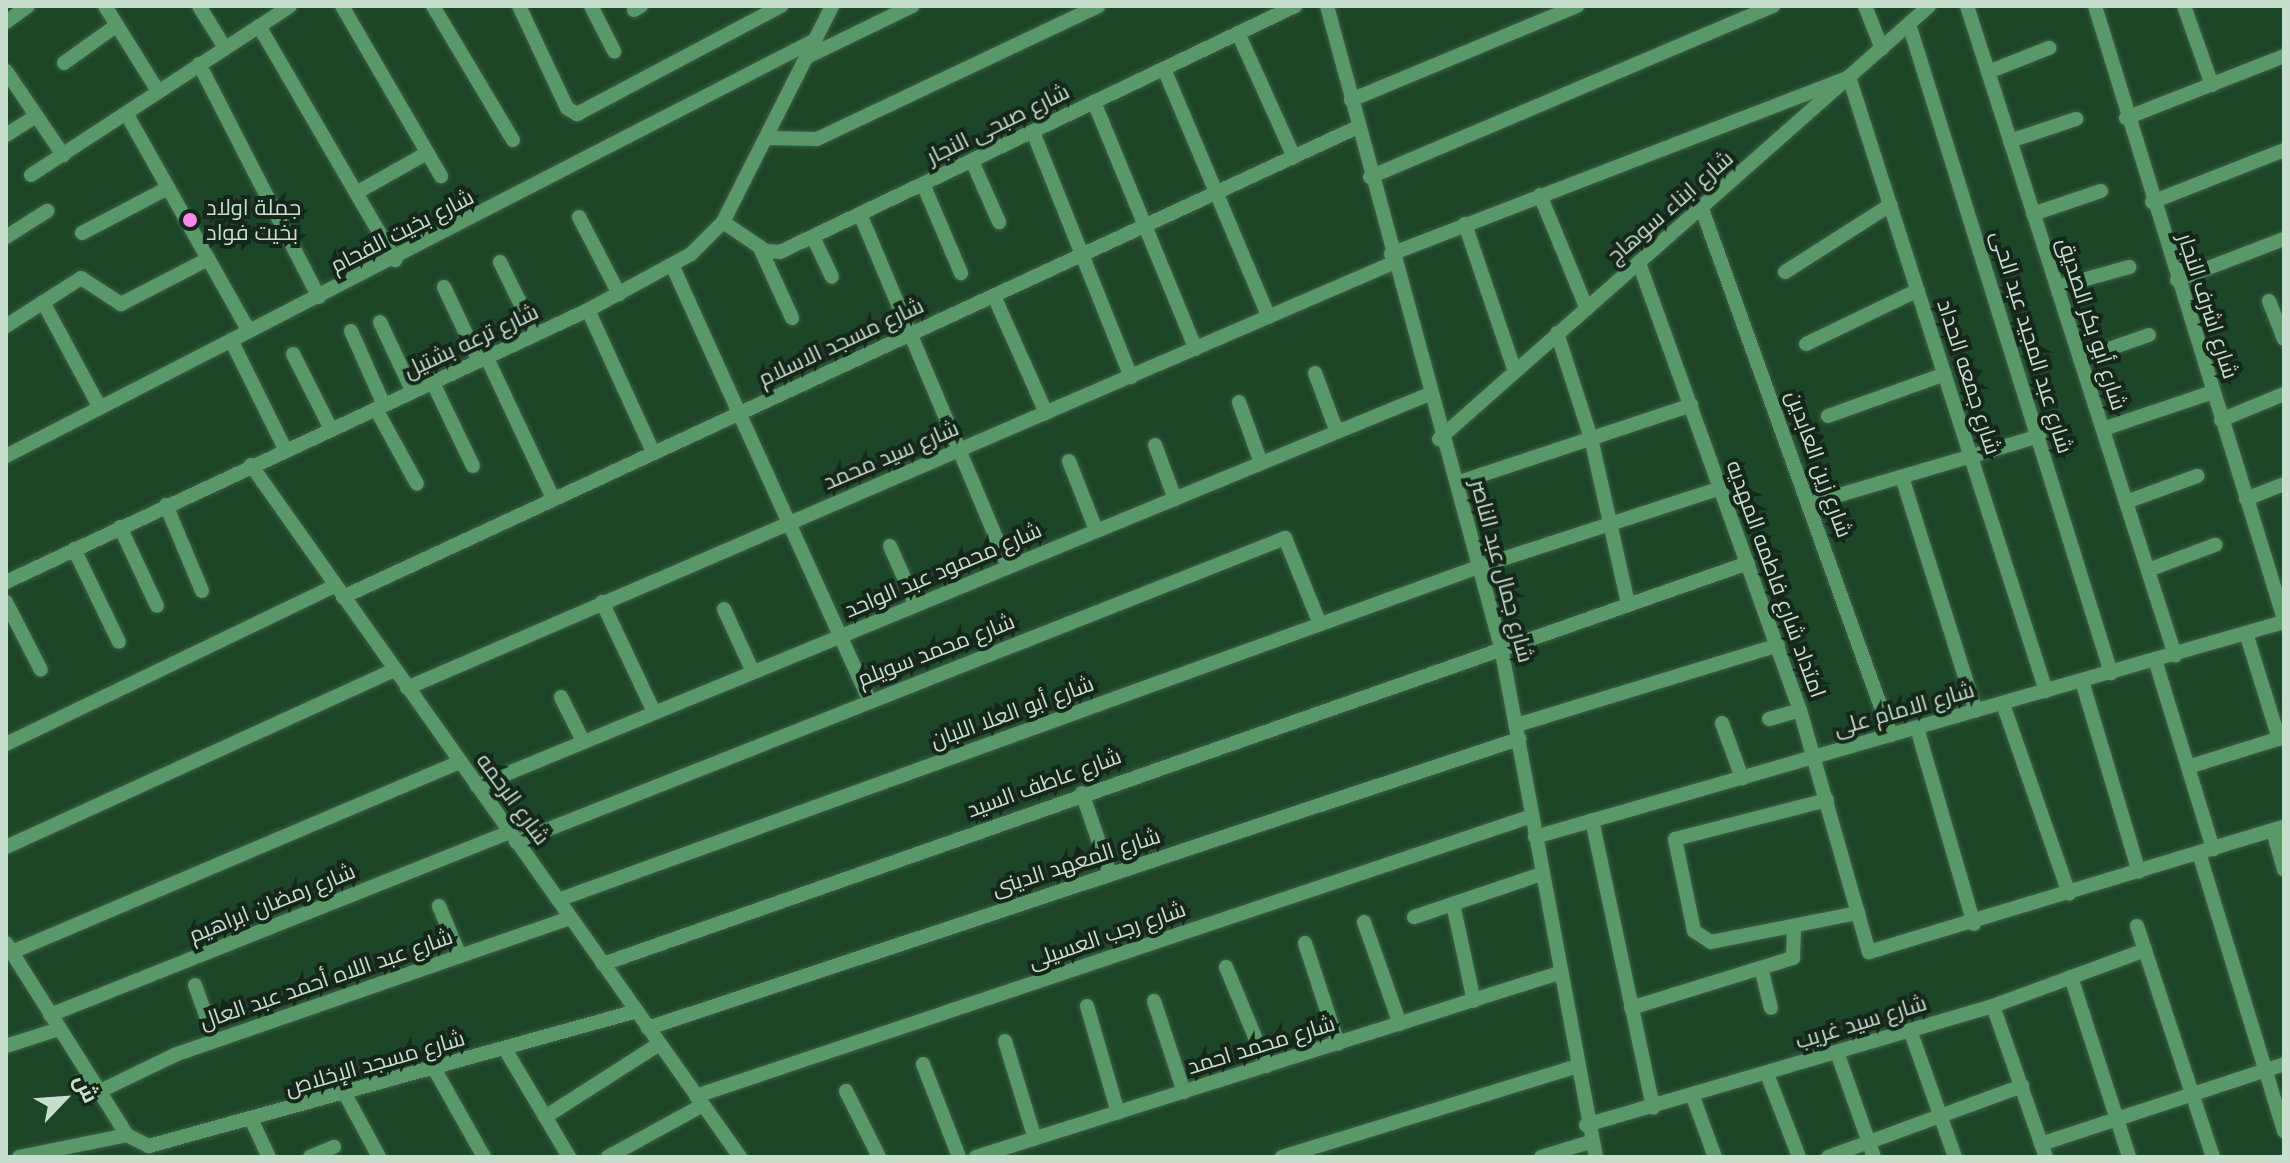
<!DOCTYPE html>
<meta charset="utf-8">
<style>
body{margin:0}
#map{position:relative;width:2290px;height:1163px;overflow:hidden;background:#1d4528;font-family:Poppins,Cairo,sans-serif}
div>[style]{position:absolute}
.roads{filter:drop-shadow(0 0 2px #3c6146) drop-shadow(0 0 2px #3c6146)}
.minor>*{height:14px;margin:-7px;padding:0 7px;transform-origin:7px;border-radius:7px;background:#599969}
.dots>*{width:22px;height:22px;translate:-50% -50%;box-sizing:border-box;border:4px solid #16271a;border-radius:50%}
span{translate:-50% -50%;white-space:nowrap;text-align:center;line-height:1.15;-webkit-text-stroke:8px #16271a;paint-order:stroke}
.street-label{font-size:22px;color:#c9dfcd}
.poi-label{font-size:22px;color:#c9dfcd}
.left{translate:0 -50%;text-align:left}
.frame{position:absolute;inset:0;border:8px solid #c9dfcd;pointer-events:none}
.north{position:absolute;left:24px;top:1059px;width:80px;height:80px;-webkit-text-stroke:6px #16271a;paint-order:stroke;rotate:65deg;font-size:22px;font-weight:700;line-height:32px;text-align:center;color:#c9dfcd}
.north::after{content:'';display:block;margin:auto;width:28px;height:36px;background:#c9dfcd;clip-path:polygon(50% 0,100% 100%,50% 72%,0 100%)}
</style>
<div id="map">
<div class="roads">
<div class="minor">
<div style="left:105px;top:6px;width:100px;rotate:58.1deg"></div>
<div style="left:199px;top:6px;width:49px;rotate:58.2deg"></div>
<div style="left:342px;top:6px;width:197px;rotate:59.8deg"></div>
<div style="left:433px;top:6px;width:156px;rotate:59.2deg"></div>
<div style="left:519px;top:6px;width:113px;rotate:64.8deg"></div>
<div style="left:567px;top:108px;width:12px;rotate:31deg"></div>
<div style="left:577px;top:114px;width:231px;rotate:-27.9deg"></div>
<div style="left:591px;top:6px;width:51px;rotate:62.9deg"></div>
<div style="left:1327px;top:6px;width:664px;rotate:74.81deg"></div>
<div style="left:1501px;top:647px;width:519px;rotate:79.45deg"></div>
<div style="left:1865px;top:6px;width:46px;rotate:68.4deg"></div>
<div style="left:1967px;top:6px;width:682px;rotate:72.23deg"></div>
<div style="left:2095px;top:6px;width:641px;rotate:72.86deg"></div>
<div style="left:2184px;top:6px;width:84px;rotate:70.5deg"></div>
<div style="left:634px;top:10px;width:8px;rotate:-30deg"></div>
<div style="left:6px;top:22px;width:27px;rotate:-36deg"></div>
<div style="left:1909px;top:24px;width:680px;rotate:72.71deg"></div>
<div style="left:259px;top:26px;width:271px;rotate:59.8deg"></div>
<div style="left:1238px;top:33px;width:136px;rotate:65.7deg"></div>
<div style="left:807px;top:57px;width:117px;rotate:-25.9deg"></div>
<div style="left:64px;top:63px;width:65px;rotate:-35.6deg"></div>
<div style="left:199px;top:64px;width:262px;rotate:62.8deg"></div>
<div style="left:1164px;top:69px;width:269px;rotate:67.1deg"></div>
<div style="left:6px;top:71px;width:102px;rotate:55.8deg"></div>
<div style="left:1988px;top:72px;width:66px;rotate:-21.5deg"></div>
<div style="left:1351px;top:100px;width:245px;rotate:-22.6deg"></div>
<div style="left:1094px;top:102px;width:267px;rotate:67.6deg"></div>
<div style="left:126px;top:113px;width:250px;rotate:60.6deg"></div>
<div style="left:2126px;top:118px;width:170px;rotate:-21.4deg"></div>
<div style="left:1033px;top:132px;width:264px;rotate:68.2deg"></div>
<div style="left:6px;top:135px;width:36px;rotate:-32deg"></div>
<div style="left:767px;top:138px;width:50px;rotate:1.1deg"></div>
<div style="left:817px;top:139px;width:311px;rotate:-25.3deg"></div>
<div style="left:2010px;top:141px;width:70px;rotate:-18.4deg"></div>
<div style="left:972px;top:161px;width:67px;rotate:66.1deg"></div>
<div style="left:31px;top:175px;width:309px;rotate:-33.1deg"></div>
<div style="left:1370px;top:177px;width:438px;rotate:-23deg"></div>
<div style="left:923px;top:184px;width:97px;rotate:66.9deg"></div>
<div style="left:356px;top:193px;width:81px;rotate:-29.4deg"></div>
<div style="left:1540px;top:195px;width:123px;rotate:67.6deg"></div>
<div style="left:2152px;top:202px;width:142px;rotate:-21.5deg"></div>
<div style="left:1702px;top:209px;width:559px;rotate:70.24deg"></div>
<div style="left:860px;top:214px;width:382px;rotate:67.2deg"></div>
<div style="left:2033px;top:214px;width:72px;rotate:-18.7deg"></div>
<div style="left:579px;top:217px;width:87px;rotate:62.5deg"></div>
<div style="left:723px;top:222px;width:52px;rotate:34deg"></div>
<div style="left:766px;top:251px;width:14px;rotate:4deg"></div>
<div style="left:780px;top:252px;width:571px;rotate:-25.53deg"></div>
<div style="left:1465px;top:224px;width:156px;rotate:71.3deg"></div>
<div style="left:82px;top:233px;width:97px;rotate:-27.6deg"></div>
<div style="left:6px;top:237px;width:49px;rotate:-32.4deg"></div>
<div style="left:813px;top:237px;width:44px;rotate:64.6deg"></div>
<div style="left:760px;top:248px;width:77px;rotate:65.4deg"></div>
<div style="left:1391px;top:254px;width:491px;rotate:-21.1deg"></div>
<div style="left:1849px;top:77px;width:645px;rotate:72.21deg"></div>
<div style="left:500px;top:262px;width:81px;rotate:63.7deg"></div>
<div style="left:1639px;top:263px;width:475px;rotate:70.2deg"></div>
<div style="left:1800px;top:710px;width:252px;rotate:74.1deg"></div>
<div style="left:1869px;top:952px;width:433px;rotate:-16.8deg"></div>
<div style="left:672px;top:265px;width:478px;rotate:65.6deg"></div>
<div style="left:1785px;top:272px;width:125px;rotate:-32.5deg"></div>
<div style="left:2177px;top:280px;width:115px;rotate:-21deg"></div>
<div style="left:444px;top:287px;width:82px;rotate:64.7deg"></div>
<div style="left:2057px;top:287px;width:75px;rotate:-15.5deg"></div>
<div style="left:994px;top:296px;width:128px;rotate:66deg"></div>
<div style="left:2269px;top:301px;width:41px;rotate:68.5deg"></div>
<div style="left:43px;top:302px;width:118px;rotate:61.7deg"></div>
<div style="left:588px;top:310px;width:156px;rotate:65.4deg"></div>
<div style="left:380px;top:322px;width:77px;rotate:64.8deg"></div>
<div style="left:6px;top:326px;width:89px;rotate:-32.6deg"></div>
<div style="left:81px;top:278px;width:48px;rotate:33deg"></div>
<div style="left:121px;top:304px;width:98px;rotate:-27.3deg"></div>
<div style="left:351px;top:331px;width:81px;rotate:66deg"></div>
<div style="left:1557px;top:333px;width:110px;rotate:72.1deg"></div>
<div style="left:1591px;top:438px;width:170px;rotate:77.4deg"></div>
<div style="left:231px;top:340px;width:122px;rotate:63.6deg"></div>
<div style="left:1806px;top:344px;width:124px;rotate:-25.7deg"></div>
<div style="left:293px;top:354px;width:84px;rotate:63.1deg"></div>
<div style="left:487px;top:358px;width:155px;rotate:64.8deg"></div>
<div style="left:2080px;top:359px;width:73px;rotate:-19.2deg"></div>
<div style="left:1315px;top:373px;width:63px;rotate:69.6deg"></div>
<div style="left:433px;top:383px;width:92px;rotate:64.3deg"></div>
<div style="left:1239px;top:402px;width:65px;rotate:70.2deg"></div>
<div style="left:376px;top:409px;width:85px;rotate:61.3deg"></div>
<div style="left:1828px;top:416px;width:124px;rotate:-19.7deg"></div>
<div style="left:2221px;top:420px;width:68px;rotate:-22.4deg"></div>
<div style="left:2103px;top:429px;width:116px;rotate:-18.6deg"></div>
<div style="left:1439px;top:439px;width:654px;rotate:-41.47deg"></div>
<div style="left:1155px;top:445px;width:58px;rotate:69.7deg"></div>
<div style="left:6px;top:456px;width:910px;rotate:-27.21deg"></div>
<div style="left:1069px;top:461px;width:74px;rotate:68.6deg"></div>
<div style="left:251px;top:465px;width:847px;rotate:54.75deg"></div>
<div style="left:1902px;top:477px;width:245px;rotate:72.5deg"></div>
<div style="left:1457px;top:483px;width:247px;rotate:-18.4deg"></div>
<div style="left:2246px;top:499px;width:41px;rotate:-21.5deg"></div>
<div style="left:2126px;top:502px;width:76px;rotate:-20.1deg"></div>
<div style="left:1812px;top:503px;width:237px;rotate:-16.4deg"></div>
<div style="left:166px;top:505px;width:93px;rotate:67.3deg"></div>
<div style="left:120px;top:527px;width:87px;rotate:64.9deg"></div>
<div style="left:890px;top:546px;width:64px;rotate:66.2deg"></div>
<div style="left:74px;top:549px;width:103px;rotate:64.2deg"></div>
<div style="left:2148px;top:570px;width:72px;rotate:-20.5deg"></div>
<div style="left:6px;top:582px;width:642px;rotate:-25.05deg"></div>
<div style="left:588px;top:310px;width:117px;rotate:-28.5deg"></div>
<div style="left:691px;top:254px;width:45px;rotate:-45deg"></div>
<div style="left:723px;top:222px;width:242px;rotate:-63.2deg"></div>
<div style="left:343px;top:597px;width:1119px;rotate:-24.85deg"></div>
<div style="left:6px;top:602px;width:76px;rotate:62.8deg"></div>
<div style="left:602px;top:602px;width:122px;rotate:64.7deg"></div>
<div style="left:724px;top:609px;width:69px;rotate:65.3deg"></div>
<div style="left:2246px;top:633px;width:111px;rotate:72.7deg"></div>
<div style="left:2155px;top:660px;width:198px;rotate:72.9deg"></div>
<div style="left:2082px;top:681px;width:199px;rotate:73.4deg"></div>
<div style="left:407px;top:688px;width:1074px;rotate:-23.32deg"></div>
<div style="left:561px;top:697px;width:49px;rotate:63.4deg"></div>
<div style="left:2003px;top:704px;width:201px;rotate:70.8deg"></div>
<div style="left:1769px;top:719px;width:32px;rotate:-16deg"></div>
<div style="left:1722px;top:723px;width:59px;rotate:70deg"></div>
<div style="left:1517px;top:725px;width:273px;rotate:-17deg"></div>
<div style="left:1917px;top:728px;width:204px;rotate:73.8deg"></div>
<div style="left:6px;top:744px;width:365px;rotate:-25.7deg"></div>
<div style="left:2188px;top:767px;width:101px;rotate:-17.4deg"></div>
<div style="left:477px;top:786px;width:1027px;rotate:-22.37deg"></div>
<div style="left:1082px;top:793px;width:86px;rotate:70.9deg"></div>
<div style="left:1827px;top:800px;width:157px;rotate:165.6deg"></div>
<div style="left:1675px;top:839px;width:94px;rotate:78.3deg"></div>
<div style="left:1694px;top:931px;width:20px;rotate:33deg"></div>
<div style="left:1711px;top:942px;width:150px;rotate:-11.2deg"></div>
<div style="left:1592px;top:820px;width:294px;rotate:78deg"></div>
<div style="left:2273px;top:831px;width:40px;rotate:74deg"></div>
<div style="left:1535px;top:837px;width:779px;rotate:-16.02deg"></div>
<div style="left:516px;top:842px;width:827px;rotate:-21.57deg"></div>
<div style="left:1285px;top:538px;width:93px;rotate:67.9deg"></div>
<div style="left:6px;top:847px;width:426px;rotate:-24.5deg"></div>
<div style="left:2199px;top:853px;width:291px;rotate:73deg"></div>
<div style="left:558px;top:900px;width:982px;rotate:-19.89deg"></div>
<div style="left:1481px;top:566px;width:252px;rotate:-18deg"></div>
<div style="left:1453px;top:904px;width:99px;rotate:77.8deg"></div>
<div style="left:439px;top:906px;width:54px;rotate:67.2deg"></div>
<div style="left:1414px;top:917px;width:135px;rotate:-18.6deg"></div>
<div style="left:1364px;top:922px;width:108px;rotate:70.6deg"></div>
<div style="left:2137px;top:926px;width:243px;rotate:71.8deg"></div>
<div style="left:6px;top:943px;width:227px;rotate:57.8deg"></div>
<div style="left:127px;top:1135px;width:25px;rotate:27deg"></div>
<div style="left:149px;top:1146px;width:506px;rotate:-15.46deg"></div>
<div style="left:1305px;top:943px;width:106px;rotate:71.9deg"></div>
<div style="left:12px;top:952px;width:486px;rotate:-23deg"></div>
<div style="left:603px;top:964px;width:1213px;rotate:-19.3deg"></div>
<div style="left:1226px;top:967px;width:107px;rotate:67.5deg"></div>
<div style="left:1761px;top:968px;width:41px;rotate:76deg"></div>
<div style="left:2071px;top:977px;width:189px;rotate:72.1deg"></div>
<div style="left:195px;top:985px;width:59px;rotate:70.3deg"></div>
<div style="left:1154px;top:1001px;width:96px;rotate:71.8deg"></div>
<div style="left:1087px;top:1006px;width:111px;rotate:73.8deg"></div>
<div style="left:1993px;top:1006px;width:160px;rotate:70.7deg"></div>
<div style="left:1631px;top:1008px;width:170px;rotate:-17.2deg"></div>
<div style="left:1793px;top:958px;width:32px;rotate:-88deg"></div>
<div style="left:50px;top:1015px;width:495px;rotate:-21.7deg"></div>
<div style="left:648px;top:1028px;width:918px;rotate:-18.36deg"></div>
<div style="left:1910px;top:1030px;width:135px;rotate:70.5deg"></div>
<div style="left:1005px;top:1041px;width:102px;rotate:73deg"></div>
<div style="left:6px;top:1046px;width:56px;rotate:-17.8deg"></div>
<div style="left:505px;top:1049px;width:126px;rotate:59.3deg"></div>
<div style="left:1837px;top:1052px;width:111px;rotate:70.6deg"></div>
<div style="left:923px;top:1064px;width:100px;rotate:68.8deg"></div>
<div style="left:435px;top:1070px;width:100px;rotate:60.6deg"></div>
<div style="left:1767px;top:1074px;width:89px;rotate:68.9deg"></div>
<div style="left:100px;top:1091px;width:85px;rotate:-25.7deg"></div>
<div style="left:177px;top:1054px;width:416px;rotate:-19.1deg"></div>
<div style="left:846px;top:1091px;width:74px;rotate:63.4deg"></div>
<div style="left:345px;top:1094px;width:72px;rotate:61.6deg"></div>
<div style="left:696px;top:1096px;width:882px;rotate:-18.52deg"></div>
<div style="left:1693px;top:1097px;width:64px;rotate:69.9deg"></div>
<div style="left:545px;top:1117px;width:135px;rotate:-32.6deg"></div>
<div style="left:252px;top:1121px;width:40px;rotate:65deg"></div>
<div style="left:1586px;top:1125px;width:424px;rotate:-16.3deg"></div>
<div style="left:1993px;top:1006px;width:162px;rotate:-20.2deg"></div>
<div style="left:2041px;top:1144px;width:256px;rotate:-18.2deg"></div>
<div style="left:19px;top:1157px;width:110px;rotate:-11.5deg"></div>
<div style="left:310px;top:1157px;width:26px;rotate:-23deg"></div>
<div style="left:608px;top:1157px;width:108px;rotate:-28.7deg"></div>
<div style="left:976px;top:1157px;width:611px;rotate:-17.52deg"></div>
<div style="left:1282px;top:1157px;width:307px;rotate:-17.1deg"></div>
<div style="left:1541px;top:1157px;width:51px;rotate:-17deg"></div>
<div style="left:1828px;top:1157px;width:207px;rotate:-20.1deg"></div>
</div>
</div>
<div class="dots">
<div style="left:190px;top:220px;background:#f788ec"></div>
</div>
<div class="street-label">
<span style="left:998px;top:124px;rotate:-26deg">شارع صبحى النجار</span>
<span style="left:1670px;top:207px;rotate:-41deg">شارع ابناء سوهاج</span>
<span style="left:402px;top:231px;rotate:-27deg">شارع بخيت الفحام</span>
<span style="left:2208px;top:306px;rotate:72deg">شارع اشرف النجار</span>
<span style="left:2092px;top:324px;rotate:72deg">شارع أبو بكر الصديق</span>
<span style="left:471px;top:341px;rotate:-25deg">شارع ترعه بشتيل</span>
<span style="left:841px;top:342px;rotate:-25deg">شارع مسجد الاسلام</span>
<span style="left:2032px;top:342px;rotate:73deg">شارع عبد المجيد عبد الحى</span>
<span style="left:1969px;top:377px;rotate:72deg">شارع جمعه الحداد</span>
<span style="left:891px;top:455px;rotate:-23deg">شارع سيد محمد</span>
<span style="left:1819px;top:464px;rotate:70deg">شارع زين العابدين</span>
<span style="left:943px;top:570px;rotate:-23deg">شارع محمود عبد الواحد</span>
<span style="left:1502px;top:571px;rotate:75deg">شارع جمال عبد الناصر</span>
<span style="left:1776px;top:579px;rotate:70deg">امتداد شارع فاطمه المهديه</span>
<span style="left:936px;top:650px;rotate:-21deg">شارع محمد سويلم</span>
<span style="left:1904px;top:709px;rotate:-16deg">شارع الامام على</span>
<span style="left:1012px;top:712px;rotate:-20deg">شارع أبو العلا اللبان</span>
<span style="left:1044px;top:783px;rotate:-20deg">شارع عاطف السيد</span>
<span style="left:513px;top:799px;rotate:54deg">شارع الرحمه</span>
<span style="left:1076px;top:862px;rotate:-18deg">شارع المعهد الدينى</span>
<span style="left:272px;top:903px;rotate:-22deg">شارع رمضان ابراهيم</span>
<span style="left:1107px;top:935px;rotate:-19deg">شارع رجب العسيلى</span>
<span style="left:326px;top:979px;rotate:-19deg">شارع عبد اللاه أحمد عبد العال</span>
<span style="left:1861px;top:1022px;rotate:-17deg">شارع سيد غريب</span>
<span style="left:1261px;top:1045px;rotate:-17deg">شارع محمد احمد</span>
<span style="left:375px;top:1063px;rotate:-16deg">شارع مسجد الإخلاص</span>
</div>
<div class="poi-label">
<span class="left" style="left:206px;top:220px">جملة اولاد<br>بخيت فواد</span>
</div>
<div class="frame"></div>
<div class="north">ش</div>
</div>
